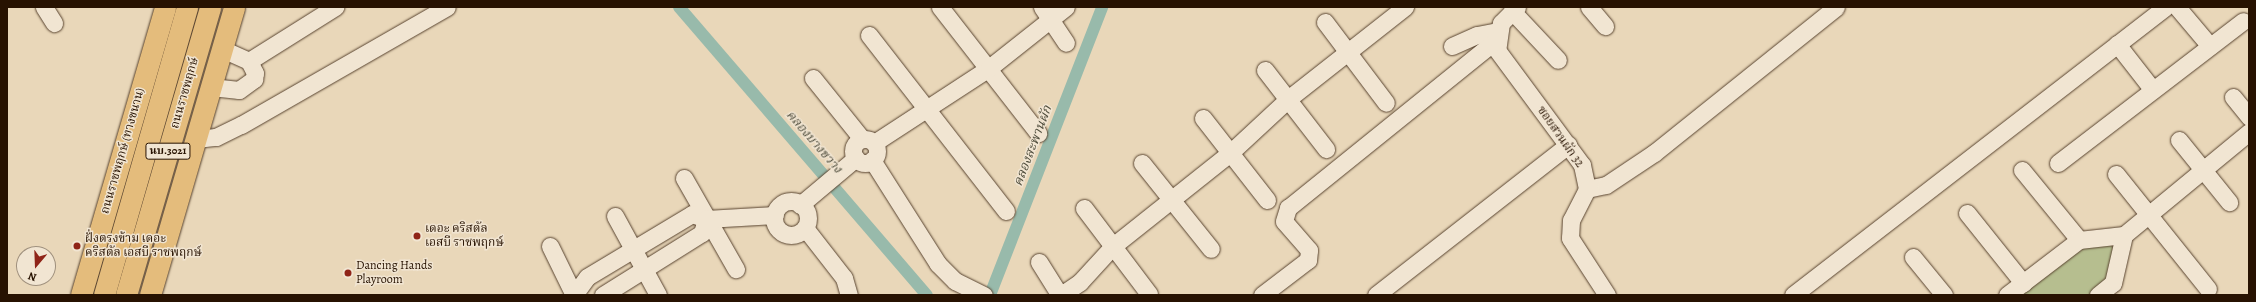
<!DOCTYPE html>
<meta charset="utf-8">
<style>
body{margin:0}
#map{position:relative;width:2256px;height:302px;overflow:hidden;background:#e9d7b9;font-family:Alegreya,"Noto Serif Thai",serif}
div>[style]{position:absolute}
.green>*{inset:0;background:#b6be8f}
.canal>*{height:12px;margin:-6px;padding:0 6px;transform-origin:6px;border-radius:6px;background:#98baab}
.roads{filter:drop-shadow(0 0 1px #58432f) drop-shadow(0 0 1px #58432f)}
.minor>*{height:17px;margin:-8.5px;padding:0 8.5px;transform-origin:8.5px;border-radius:8.5px;background:#f1e5d2}
.minor>.ring{margin:-8.5px;padding:0;box-sizing:content-box;background:none;border:17px solid #f1e5d2;border-radius:50%}
.major>*{height:21px;margin:-10.5px;padding:0 10.5px;transform-origin:10.5px;border-radius:10.5px;background:#e4bc7c}
.dots>*{width:11px;height:11px;translate:-50% -50%;box-sizing:border-box;border:2px solid #f1e5d2;border-radius:50%}
span{translate:-50% -50%;white-space:nowrap;text-align:center;line-height:1.15;-webkit-text-stroke:3px #f1e5d2;paint-order:stroke}
.shield-label span{padding:1px 3px;background:#f1e5d2;border:1px solid;border-radius:3px;-webkit-text-stroke-width:0}
.shield-label{font-size:11px;color:#271201;font-weight:700}
.street-label{font-size:12px;color:#271201}
.poi-label{font-size:12px;color:#271201}
.left{translate:0 -50%;text-align:left}
.water-label{font-size:13px;color:#4f4d3c;font-style:italic}
.frame{position:absolute;inset:0;border:8px solid #271201;pointer-events:none}
.north{position:absolute;left:16px;top:246px;width:40px;height:40px;box-sizing:border-box;background:#f1e5d2;border:1px solid #a0917e;border-radius:50%;rotate:199deg;font-size:11px;font-weight:700;line-height:16px;text-align:center;color:#271201}
.north::after{content:'';display:block;margin:auto;width:14px;height:18px;background:#8f2418;clip-path:polygon(50% 0,100% 100%,50% 72%,0 100%)}
</style>
<div id="map">
<div class="green">
<div style="clip-path:polygon(2124px 235px,2113px 283px,2098px 295px,2007px 295px,2079px 240px)"></div>
</div>
<div class="canal">
<div style="left:679px;top:7px;width:380px;rotate:49.3deg"></div>
<div style="left:990px;top:295px;width:309px;rotate:-68.7deg"></div>
</div>
<div class="roads">
<div class="minor">
<div style="left:44px;top:7px;width:19px;rotate:58deg"></div>
<div style="left:940px;top:7px;width:160px;rotate:52.1deg"></div>
<div style="left:1042px;top:7px;width:43px;rotate:56.3deg"></div>
<div style="left:1517px;top:7px;width:23px;rotate:135deg"></div>
<div style="left:1501px;top:23px;width:27px;rotate:98deg"></div>
<div style="left:1497px;top:50px;width:143px;rotate:53.5deg"></div>
<div style="left:1582px;top:165px;width:25px;rotate:78deg"></div>
<div style="left:1587px;top:189px;width:35px;rotate:117deg"></div>
<div style="left:1571px;top:220px;width:18px;rotate:93deg"></div>
<div style="left:1570px;top:238px;width:68px;rotate:57deg"></div>
<div style="left:1589px;top:7px;width:25px;rotate:50deg"></div>
<div style="left:2177px;top:7px;width:51px;rotate:49.8deg"></div>
<div style="left:1512px;top:11px;width:67px;rotate:46.8deg"></div>
<div style="left:1325px;top:22px;width:101px;rotate:53deg"></div>
<div style="left:869px;top:35px;width:223px;rotate:52.1deg"></div>
<div style="left:2117px;top:44px;width:58px;rotate:52deg"></div>
<div style="left:1452px;top:46px;width:27px;rotate:-24deg"></div>
<div style="left:1477px;top:35px;width:21px;rotate:-11deg"></div>
<div style="left:249px;top:61px;width:102px;rotate:-32.1deg"></div>
<div style="left:1265px;top:70px;width:100px;rotate:52.3deg"></div>
<div style="left:813px;top:78px;width:78px;rotate:51.2deg"></div>
<div style="left:211px;top:87px;width:28px;rotate:6deg"></div>
<div style="left:239px;top:90px;width:19px;rotate:-36deg"></div>
<div style="left:254px;top:79px;width:6px;rotate:-81deg"></div>
<div style="left:255px;top:73px;width:13px;rotate:-117deg"></div>
<div style="left:249px;top:61px;width:30px;rotate:-156deg"></div>
<div style="left:2233px;top:97px;width:26px;rotate:51deg"></div>
<div style="left:1203px;top:118px;width:104px;rotate:52deg"></div>
<div style="left:196px;top:139px;width:20px;rotate:-6deg"></div>
<div style="left:216px;top:137px;width:28px;rotate:-26deg"></div>
<div style="left:241px;top:125px;width:237px;rotate:-29.8deg"></div>
<div class="ring" style="left:853px;top:139px;width:7px;height:7px"></div>
<div style="left:2179px;top:140px;width:80px;rotate:51.1deg"></div>
<div style="left:874px;top:143px;width:137px;rotate:-33.1deg"></div>
<div style="left:989px;top:68px;width:98px;rotate:-38.4deg"></div>
<div style="left:872px;top:160px;width:123px;rotate:57.6deg"></div>
<div style="left:938px;top:264px;width:24px;rotate:45deg"></div>
<div style="left:955px;top:281px;width:32px;rotate:26deg"></div>
<div style="left:1142px;top:163px;width:110px;rotate:51.3deg"></div>
<div style="left:2058px;top:163px;width:233px;rotate:-37.5deg"></div>
<div style="left:2022px;top:170px;width:90px;rotate:50.8deg"></div>
<div style="left:2116px;top:174px;width:147px;rotate:51.3deg"></div>
<div style="left:684px;top:178px;width:105px;rotate:60.3deg"></div>
<div style="left:1587px;top:189px;width:19px;rotate:-12deg"></div>
<div style="left:1606px;top:185px;width:58px;rotate:-33.7deg"></div>
<div style="left:1654px;top:153px;width:233px;rotate:-38.7deg"></div>
<div class="ring" style="left:774px;top:201px;width:17px;height:17px"></div>
<div style="left:800px;top:205px;width:73px;rotate:-40deg"></div>
<div style="left:1084px;top:208px;width:108px;rotate:52.9deg"></div>
<div style="left:1967px;top:213px;width:90px;rotate:51.3deg"></div>
<div style="left:615px;top:216px;width:90px;rotate:61.4deg"></div>
<div style="left:805px;top:228px;width:63px;rotate:52deg"></div>
<div style="left:844px;top:278px;width:18px;rotate:74deg"></div>
<div style="left:550px;top:246px;width:55px;rotate:63.9deg"></div>
<div style="left:1913px;top:257px;width:49px;rotate:50.8deg"></div>
<div style="left:1039px;top:262px;width:39px;rotate:58deg"></div>
<div style="left:574px;top:295px;width:22px;rotate:-54deg"></div>
<div style="left:587px;top:277px;width:122px;rotate:-31deg"></div>
<div style="left:692px;top:214px;width:15px;rotate:20deg"></div>
<div style="left:706px;top:219px;width:69px;rotate:-3.3deg"></div>
<div style="left:603px;top:295px;width:117px;rotate:-32.1deg"></div>
<div style="left:702px;top:233px;width:15px;rotate:-74deg"></div>
<div style="left:1061px;top:295px;width:23px;rotate:-34deg"></div>
<div style="left:1080px;top:282px;width:49px;rotate:-47.5deg"></div>
<div style="left:1113px;top:246px;width:151px;rotate:-38.5deg"></div>
<div style="left:1231px;top:152px;width:78px;rotate:-42.9deg"></div>
<div style="left:1288px;top:99px;width:149px;rotate:-38.2deg"></div>
<div style="left:1262px;top:295px;width:58px;rotate:-37.3deg"></div>
<div style="left:1308px;top:260px;width:10px;rotate:-84deg"></div>
<div style="left:1309px;top:250px;width:38px;rotate:-131deg"></div>
<div style="left:1284px;top:221px;width:14px;rotate:-73deg"></div>
<div style="left:1288px;top:208px;width:267px;rotate:-38.9deg"></div>
<div style="left:1376px;top:295px;width:244px;rotate:-38deg"></div>
<div style="left:1793px;top:295px;width:470px;rotate:-37.7deg"></div>
<div style="left:2007px;top:295px;width:91px;rotate:-37.4deg"></div>
<div style="left:2079px;top:240px;width:45px;rotate:-6.3deg"></div>
<div style="left:2124px;top:235px;width:162px;rotate:-39.5deg"></div>
<div style="left:2098px;top:295px;width:19px;rotate:-39deg"></div>
<div style="left:2113px;top:283px;width:49px;rotate:-77.1deg"></div>
</div>
<div class="major">
<div style="left:81px;top:295px;width:300px;rotate:-73.7deg"></div>
<div style="left:104px;top:295px;width:300px;rotate:-73.9deg"></div>
<div style="left:126px;top:295px;width:300px;rotate:-73.7deg"></div>
<div style="left:150px;top:295px;width:300px;rotate:-73.7deg"></div>
</div>
</div>
<div class="dots">
<div style="left:417px;top:236px;background:#8f2418"></div>
<div style="left:77px;top:246px;background:#8f2418"></div>
<div style="left:348px;top:273px;background:#8f2418"></div>
</div>
<div class="shield-label">
<span style="left:168px;top:151px">นบ.3021</span>
</div>
<div class="street-label">
<span style="left:185px;top:93px;rotate:-74deg">ถนนราชพฤกษ์</span>
<span style="left:1560px;top:137px;rotate:55deg">ซอยสวนผัก 32</span>
<span style="left:123px;top:151px;rotate:-74deg">ถนนราชพฤกษ์ (ทางขนาน)</span>
</div>
<div class="poi-label">
<span class="left" style="left:425px;top:236px">เดอะ คริสตัล<br>เอสบี ราชพฤกษ์</span>
<span class="left" style="left:85px;top:246px">ฝั่งตรงข้าม เดอะ<br>คริสตัล เอสบี ราชพฤกษ์</span>
<span class="left" style="left:356px;top:273px">Dancing Hands<br>Playroom</span>
</div>
<div class="water-label">
<span style="left:814px;top:142px;rotate:49deg">คลองบางขวาง</span>
<span style="left:1033px;top:146px;rotate:-69deg">คลองสะพานผัก</span>
</div>
<div class="frame"></div>
<div class="north">N</div>
</div>
